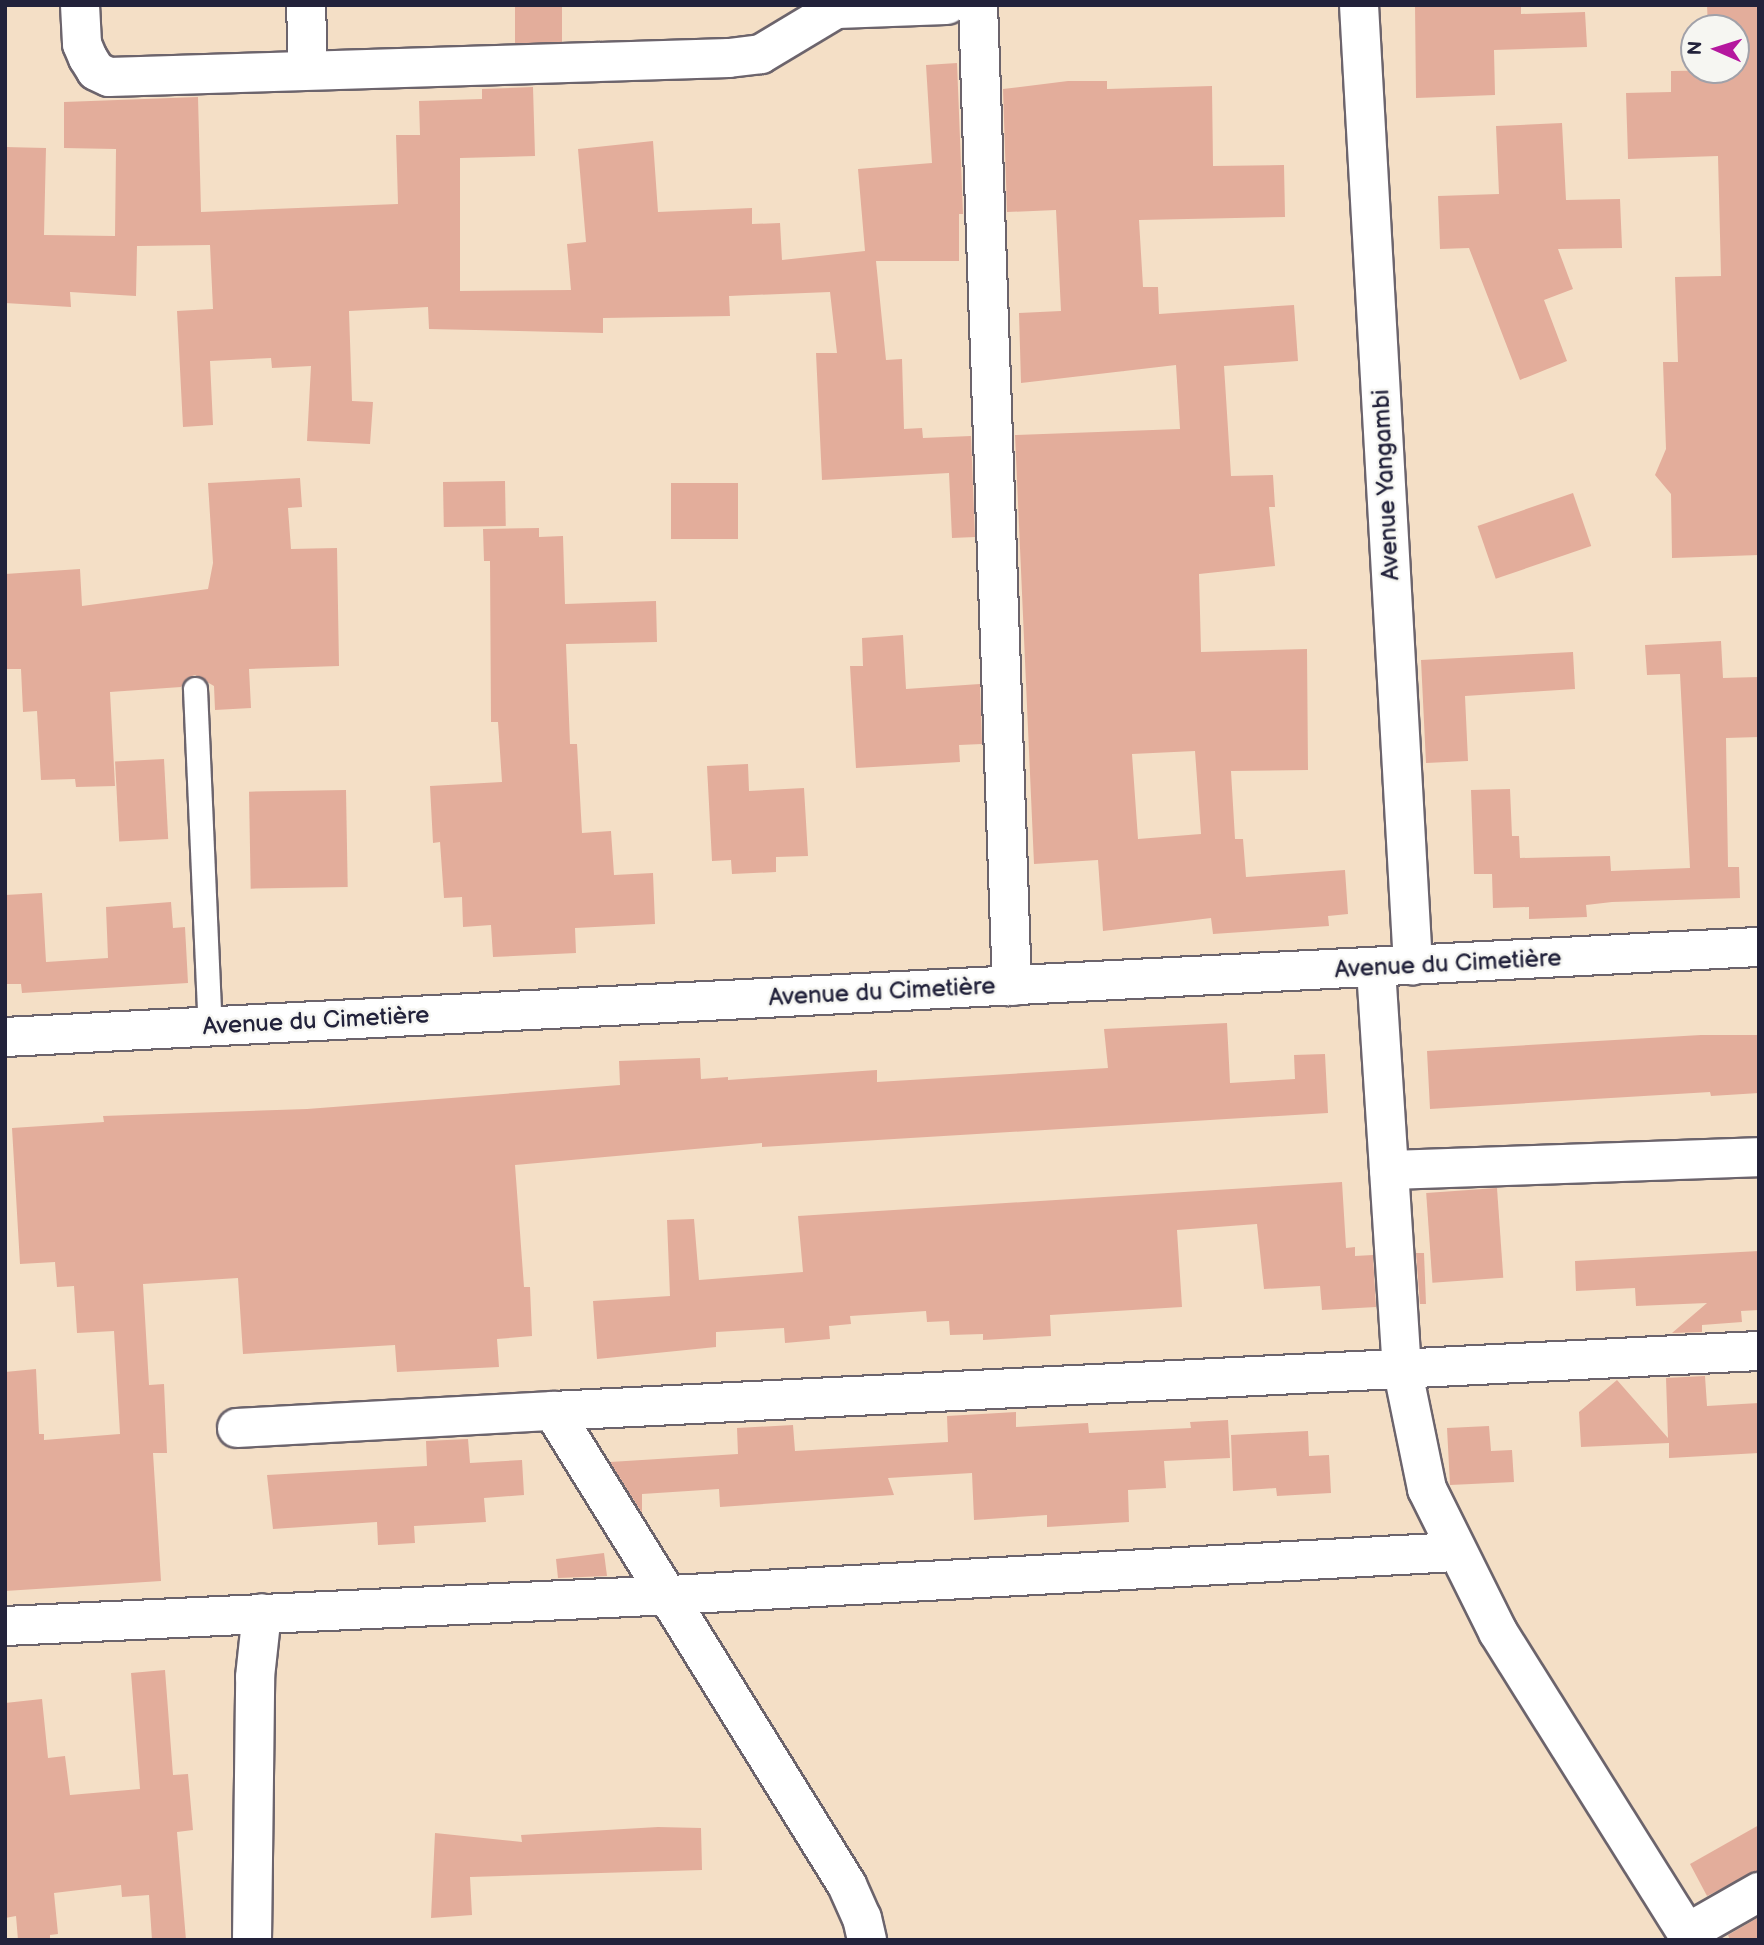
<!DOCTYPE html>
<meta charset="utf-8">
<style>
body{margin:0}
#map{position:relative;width:1764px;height:1945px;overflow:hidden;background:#f4dfc6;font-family:"Balsamiq Sans",sans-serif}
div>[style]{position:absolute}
.building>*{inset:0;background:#e3ad9b;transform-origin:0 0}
.roads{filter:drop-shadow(2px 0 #6c646c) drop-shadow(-2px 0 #6c646c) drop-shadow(0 2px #6c646c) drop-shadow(0 -2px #6c646c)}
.lane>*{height:23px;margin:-11.5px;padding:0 11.5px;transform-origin:11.5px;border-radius:11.5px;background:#fff}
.street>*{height:38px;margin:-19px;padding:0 19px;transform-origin:19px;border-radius:19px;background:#fff}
span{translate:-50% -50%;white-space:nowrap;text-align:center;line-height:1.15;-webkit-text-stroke:5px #f6f6f2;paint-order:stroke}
.street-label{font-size:24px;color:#22223b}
.frame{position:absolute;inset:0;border:7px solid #22223b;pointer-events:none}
.north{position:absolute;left:1680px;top:14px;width:70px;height:70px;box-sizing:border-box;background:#f6f6f2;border:2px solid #a1a1a9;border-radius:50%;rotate:273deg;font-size:19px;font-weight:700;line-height:28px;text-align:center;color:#22223b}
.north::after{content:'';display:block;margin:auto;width:24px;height:32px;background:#b5179e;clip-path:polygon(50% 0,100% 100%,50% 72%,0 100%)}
</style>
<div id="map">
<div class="building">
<div style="left:515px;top:5px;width:47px;height:38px"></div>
<div style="clip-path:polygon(1415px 5px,1521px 5px,1521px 14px,1585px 12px,1587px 47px,1494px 50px,1495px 95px,1416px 98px)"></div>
<div style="clip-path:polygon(1707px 5px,1759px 5px,1759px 555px,1672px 558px,1671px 494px,1655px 475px,1666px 449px,1663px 362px,1678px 362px,1675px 277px,1721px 276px,1718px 156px,1628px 159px,1626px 93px,1671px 92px,1671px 71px,1736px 70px,1736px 28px,1708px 28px)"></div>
<div style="clip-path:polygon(957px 63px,963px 214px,959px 214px,959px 261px,876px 261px,886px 360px,902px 359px,904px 429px,922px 428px,923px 438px,971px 436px,975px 537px,952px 538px,949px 473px,822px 480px,816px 353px,837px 353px,830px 292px,729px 296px,730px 316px,603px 318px,603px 333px,429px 329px,428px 307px,349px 311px,352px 401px,373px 402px,370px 444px,307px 441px,311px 366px,272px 368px,271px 358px,210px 361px,213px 425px,183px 427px,177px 311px,213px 309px,210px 245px,137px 246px,136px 296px,70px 292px,71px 307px,5px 303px,5px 147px,46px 148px,44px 235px,115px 236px,116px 149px,64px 148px,64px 102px,198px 97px,201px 212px,398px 204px,396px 135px,420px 135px,419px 101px,482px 99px,482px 89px,533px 87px,535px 156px,460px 158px,460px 291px,571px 290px,567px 244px,586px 242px,578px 149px,653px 141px,658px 212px,752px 208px,752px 224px,780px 223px,782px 260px,865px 251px,858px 169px,932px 163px,926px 65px)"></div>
<div style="clip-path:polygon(evenodd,1068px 81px,1107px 81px,1107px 89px,1212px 86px,1213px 166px,1284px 165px,1285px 217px,1139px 220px,1143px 287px,1158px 287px,1159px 314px,1294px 305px,1298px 361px,1224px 366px,1231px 476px,1273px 475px,1275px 507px,1269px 507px,1275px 566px,1199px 574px,1201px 652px,1307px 649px,1308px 770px,1231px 771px,1235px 839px,1243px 839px,1246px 877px,1345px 870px,1348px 914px,1328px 916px,1329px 926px,1213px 934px,1211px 918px,1103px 931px,1098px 860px,1034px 864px,1015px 435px,1180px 429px,1176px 365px,1021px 383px,1019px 313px,1061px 311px,1056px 210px,1007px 212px,1003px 89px,1068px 81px,1195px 751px,1201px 834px,1138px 839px,1132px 754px,1195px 751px)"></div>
<div style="clip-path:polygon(1562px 123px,1566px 200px,1620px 199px,1622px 248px,1558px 249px,1573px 289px,1544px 300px,1567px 361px,1520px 380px,1469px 248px,1440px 249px,1438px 196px,1499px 194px,1496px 126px)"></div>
<div style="clip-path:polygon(300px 478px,302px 507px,288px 508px,291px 549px,337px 548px,339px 666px,249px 669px,251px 708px,215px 710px,214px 686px,195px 675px,187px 678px,181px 687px,110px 692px,115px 786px,76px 787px,75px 779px,41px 780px,37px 711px,23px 712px,21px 669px,5px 669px,5px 574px,80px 569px,82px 606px,208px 589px,213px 563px,208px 483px)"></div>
<div style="left:505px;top:481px;width:45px;height:62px;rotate:89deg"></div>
<div style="left:738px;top:483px;width:56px;height:67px;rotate:90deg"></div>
<div style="left:1573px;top:493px;width:56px;height:101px;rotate:71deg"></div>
<div style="clip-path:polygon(539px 528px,539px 537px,563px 536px,565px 604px,656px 601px,657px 642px,566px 644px,570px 744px,577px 744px,582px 833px,611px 831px,614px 875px,653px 873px,655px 924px,575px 928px,576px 953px,493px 957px,491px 925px,463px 927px,462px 897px,444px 898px,440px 842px,433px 843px,430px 786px,502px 782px,498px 722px,491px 722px,490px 561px,484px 561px,483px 529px)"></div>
<div style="clip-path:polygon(903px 635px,906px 689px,980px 684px,982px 744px,959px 745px,960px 762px,856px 768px,850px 666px,863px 666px,862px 638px)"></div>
<div style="clip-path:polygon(1721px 641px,1723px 678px,1758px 677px,1759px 737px,1726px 738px,1728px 867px,1739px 867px,1740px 898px,1612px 902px,1586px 905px,1587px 917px,1529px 919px,1529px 907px,1493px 908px,1492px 874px,1474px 874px,1471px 790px,1510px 789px,1512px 836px,1519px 836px,1520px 858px,1610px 856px,1611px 871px,1690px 868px,1680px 674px,1647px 675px,1645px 645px)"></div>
<div style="clip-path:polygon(1573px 652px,1575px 689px,1465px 696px,1468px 761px,1426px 763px,1421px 660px)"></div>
<div style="left:164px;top:759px;width:80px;height:49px;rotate:87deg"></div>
<div style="clip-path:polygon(748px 764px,749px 791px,804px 788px,808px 856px,776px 857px,776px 872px,732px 874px,731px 860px,712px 861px,707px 766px)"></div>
<div style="left:346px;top:790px;width:97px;height:97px;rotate:89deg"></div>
<div style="clip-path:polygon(42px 893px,46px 962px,108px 958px,106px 907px,171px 902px,173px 928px,185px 927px,188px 983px,22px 993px,21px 984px,5px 984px,5px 895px)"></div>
<div style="clip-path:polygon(1227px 1023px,1230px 1083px,1295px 1079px,1294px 1055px,1325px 1054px,1328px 1113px,762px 1147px,762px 1143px,515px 1165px,524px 1287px,530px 1287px,532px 1336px,497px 1339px,499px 1367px,397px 1372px,395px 1345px,243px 1354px,238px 1278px,143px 1284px,149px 1385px,164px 1384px,167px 1453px,153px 1453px,161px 1581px,5px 1591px,5px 1372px,36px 1369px,39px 1434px,44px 1434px,44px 1440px,120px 1434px,114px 1331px,77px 1333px,74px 1286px,57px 1287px,55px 1262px,20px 1264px,12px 1128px,104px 1122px,103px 1116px,307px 1109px,620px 1085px,619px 1061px,700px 1058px,701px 1079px,728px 1077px,728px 1080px,877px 1070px,877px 1082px,1108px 1068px,1104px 1029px)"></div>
<div style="clip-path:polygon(1701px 1035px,1759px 1035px,1759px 1093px,1711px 1096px,1710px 1092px,1430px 1109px,1427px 1051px)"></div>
<div style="clip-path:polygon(1342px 1182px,1346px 1248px,1355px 1247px,1355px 1256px,1373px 1255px,1376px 1307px,1322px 1310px,1320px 1286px,1264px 1289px,1257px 1224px,1177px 1230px,1182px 1307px,1050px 1315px,1051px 1336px,983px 1340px,983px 1334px,950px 1335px,949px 1321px,927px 1322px,926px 1311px,850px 1316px,851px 1324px,829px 1326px,830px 1339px,785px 1343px,784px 1328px,716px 1332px,716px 1347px,597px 1359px,593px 1301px,670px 1296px,667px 1220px,694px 1219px,699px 1280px,803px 1272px,798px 1216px)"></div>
<div style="left:1497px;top:1188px;width:90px;height:71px;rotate:86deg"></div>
<div style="clip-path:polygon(1759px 1251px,1759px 1310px,1741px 1311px,1742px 1322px,1702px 1325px,1702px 1332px,1672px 1333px,1707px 1303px,1636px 1306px,1635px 1288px,1576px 1291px,1575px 1261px)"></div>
<div style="clip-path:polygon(1416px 1253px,1424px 1253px,1426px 1304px,1420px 1304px)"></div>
<div style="clip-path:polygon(1705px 1376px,1707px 1406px,1759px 1403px,1759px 1453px,1669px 1458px,1669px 1443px,1581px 1447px,1579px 1412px,1617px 1380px,1668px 1438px,1666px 1378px)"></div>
<div style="clip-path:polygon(1016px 1412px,1016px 1427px,1088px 1423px,1089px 1433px,1191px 1428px,1190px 1422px,1228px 1420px,1230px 1458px,1164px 1461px,1166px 1488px,1128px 1490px,1129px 1522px,1047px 1527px,1047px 1515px,974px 1520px,972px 1473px,888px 1478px,894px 1495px,720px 1507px,719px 1489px,642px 1494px,642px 1513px,610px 1462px,738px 1454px,737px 1428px,793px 1425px,795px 1451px,948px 1442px,947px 1416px)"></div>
<div style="clip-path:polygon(1489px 1426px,1491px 1451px,1512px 1450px,1514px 1482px,1450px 1485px,1447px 1428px)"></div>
<div style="clip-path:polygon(1308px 1431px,1309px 1456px,1329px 1455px,1331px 1493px,1277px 1496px,1276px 1488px,1233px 1491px,1231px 1435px)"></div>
<div style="clip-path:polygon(468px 1439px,470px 1463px,522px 1460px,524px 1495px,484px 1498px,486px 1522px,414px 1526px,415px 1543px,378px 1545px,377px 1522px,273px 1529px,267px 1475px,427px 1466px,426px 1441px)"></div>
<div style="clip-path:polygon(604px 1553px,607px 1576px,558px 1578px,556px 1559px)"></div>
<div style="clip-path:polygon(165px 1670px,173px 1775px,188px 1774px,193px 1830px,177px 1832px,186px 1940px,152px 1940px,149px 1895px,122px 1897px,121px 1885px,54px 1893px,58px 1934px,50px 1935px,50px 1940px,18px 1940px,16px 1916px,5px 1918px,5px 1703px,42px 1699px,48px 1758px,65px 1756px,70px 1795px,140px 1789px,131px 1673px)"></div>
<div style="clip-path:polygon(1759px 1825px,1759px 1870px,1707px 1896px,1690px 1864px)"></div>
<div style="clip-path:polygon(658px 1827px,701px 1828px,702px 1870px,470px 1877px,472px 1915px,431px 1918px,435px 1833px,522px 1842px,521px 1835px)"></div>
<div style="clip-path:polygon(1759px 1917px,1759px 1940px,1730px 1940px,1728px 1935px)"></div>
</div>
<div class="roads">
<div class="lane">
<div style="left:195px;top:689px;width:338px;rotate:87.5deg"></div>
</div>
<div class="street">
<div style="left:80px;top:5px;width:39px;rotate:87deg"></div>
<div style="left:82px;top:44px;width:15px;rotate:67deg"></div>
<div style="left:88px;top:58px;width:15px;rotate:58deg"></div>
<div style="left:96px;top:71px;width:14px;rotate:25deg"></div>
<div style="left:109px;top:77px;width:620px;rotate:-1.76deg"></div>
<div style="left:729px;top:58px;width:32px;rotate:-7deg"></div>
<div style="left:761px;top:54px;width:87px;rotate:-31deg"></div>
<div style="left:306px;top:5px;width:64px;rotate:88.2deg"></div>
<div style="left:978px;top:5px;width:982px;rotate:88.02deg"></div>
<div style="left:1359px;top:5px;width:962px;rotate:86.78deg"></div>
<div style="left:836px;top:9px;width:111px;rotate:-2.1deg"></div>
<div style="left:1376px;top:969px;width:399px;rotate:86.3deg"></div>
<div style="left:1402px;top:1367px;width:125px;rotate:78.4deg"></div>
<div style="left:1427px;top:1489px;width:160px;rotate:63.6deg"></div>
<div style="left:1498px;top:1632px;width:363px;rotate:57.9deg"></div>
<div style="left:5px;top:1037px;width:1756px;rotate:-2.94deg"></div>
<div style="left:1389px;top:1170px;width:370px;rotate:-2deg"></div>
<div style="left:553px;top:1411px;width:1207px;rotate:-2.85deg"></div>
<div style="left:237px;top:1428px;width:316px;rotate:-3.1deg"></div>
<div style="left:553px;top:1411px;width:558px;rotate:58.19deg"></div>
<div style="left:847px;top:1885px;width:36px;rotate:66deg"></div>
<div style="left:862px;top:1918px;width:23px;rotate:77deg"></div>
<div style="left:5px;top:1626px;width:667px;rotate:-2.66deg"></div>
<div style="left:671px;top:1595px;width:785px;rotate:-3.14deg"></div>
<div style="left:1687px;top:1933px;width:83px;rotate:-29.7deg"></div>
<div style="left:252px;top:1940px;width:263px;rotate:-89.3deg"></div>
<div style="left:255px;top:1677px;width:64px;rotate:-83.8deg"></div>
</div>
</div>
<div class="street-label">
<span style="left:1386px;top:485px;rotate:-93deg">Avenue Yangambi</span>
<span style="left:1448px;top:964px;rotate:-3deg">Avenue du Cimetière</span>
<span style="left:882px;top:992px;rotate:-3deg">Avenue du Cimetière</span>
<span style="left:316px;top:1021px;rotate:-3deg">Avenue du Cimetière</span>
</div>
<div class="frame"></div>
<div class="north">N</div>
</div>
